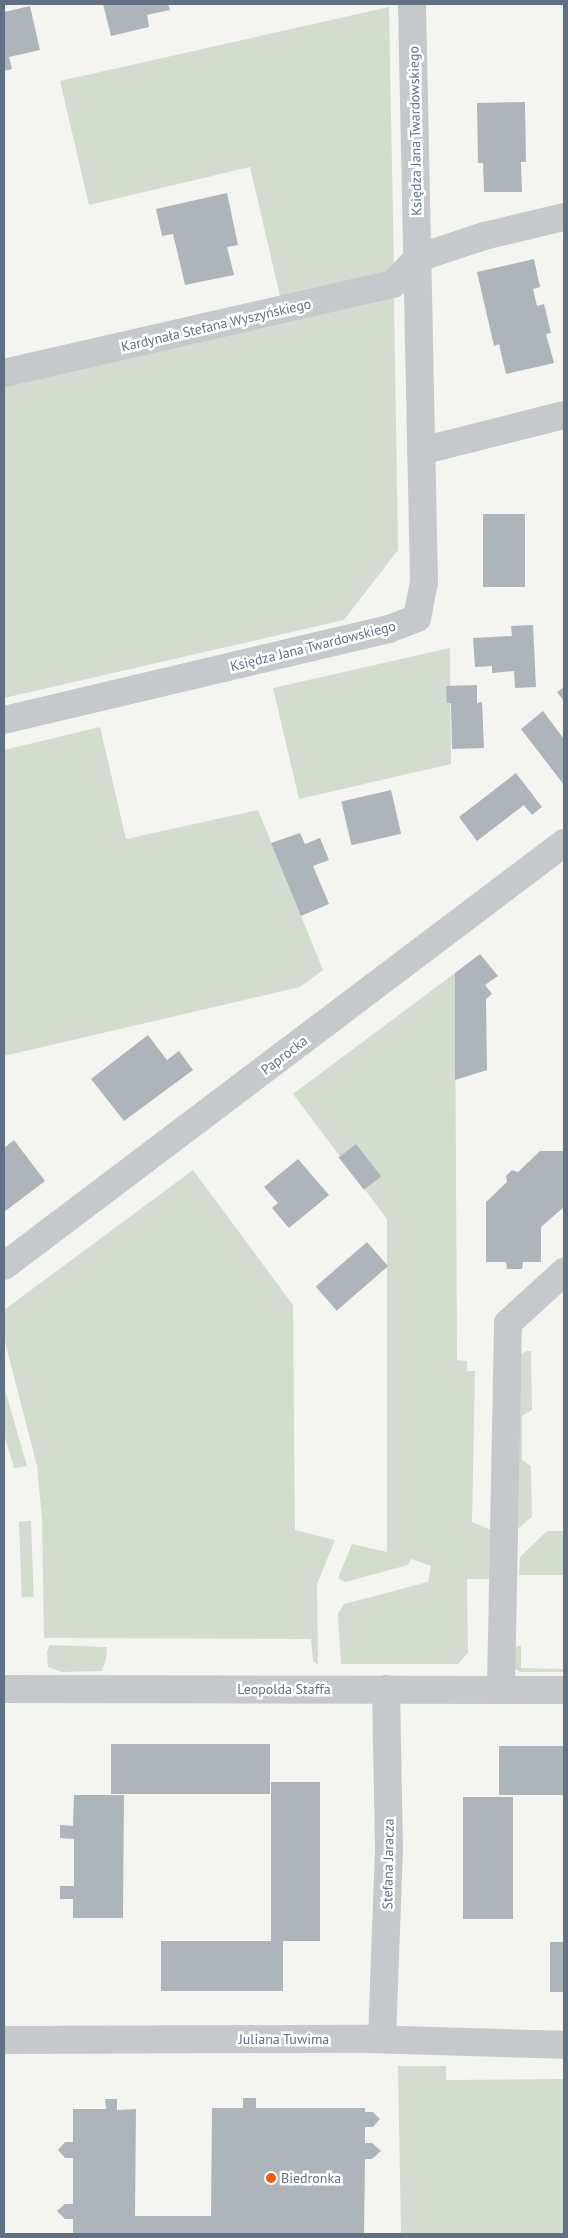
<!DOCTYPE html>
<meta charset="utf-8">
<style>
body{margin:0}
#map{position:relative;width:568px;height:2238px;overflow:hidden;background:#f4f5f0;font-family:"PT Sans",sans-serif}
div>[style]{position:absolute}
.green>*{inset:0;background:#d4dcd0;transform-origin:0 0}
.building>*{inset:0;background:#aeb5ba;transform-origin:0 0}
.minor>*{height:28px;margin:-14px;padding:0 14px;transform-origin:14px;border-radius:14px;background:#c6c9cc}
.dots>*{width:14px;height:14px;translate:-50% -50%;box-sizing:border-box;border:2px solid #fff;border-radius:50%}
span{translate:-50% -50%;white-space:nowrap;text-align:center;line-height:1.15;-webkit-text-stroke:5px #fff;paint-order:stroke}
.street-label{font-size:14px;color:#617183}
.poi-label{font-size:14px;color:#617183}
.left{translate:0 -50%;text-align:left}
.frame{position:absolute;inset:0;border:5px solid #617183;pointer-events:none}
</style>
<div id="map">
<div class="green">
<div style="clip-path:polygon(389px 7px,394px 271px,280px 296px,250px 167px,89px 205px,60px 81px)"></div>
<div style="clip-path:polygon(394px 296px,398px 550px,344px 620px,4px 698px,4px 385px)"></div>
<div style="clip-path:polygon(450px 648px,451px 764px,299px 799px,273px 688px)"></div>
<div style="clip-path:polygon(100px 727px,126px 839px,258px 810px,323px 970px,300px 987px,4px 1056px,4px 750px)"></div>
<div style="clip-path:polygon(455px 973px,457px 1360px,467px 1361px,467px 1371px,475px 1371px,472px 1522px,494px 1531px,498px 1579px,467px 1579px,468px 1653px,458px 1664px,341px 1664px,338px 1614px,344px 1604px,428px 1582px,431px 1566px,411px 1559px,408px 1565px,345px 1582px,338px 1578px,352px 1544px,387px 1552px,387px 1219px,293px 1094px)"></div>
<div style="clip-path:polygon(193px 1170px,293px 1305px,295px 1530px,335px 1540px,317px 1584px,318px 1665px,313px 1661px,311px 1639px,44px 1638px,42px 1519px,37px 1466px,4px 1338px,4px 1310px)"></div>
<div style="clip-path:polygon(527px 1351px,531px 1351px,532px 1410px,522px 1416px,522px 1460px,531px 1466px,532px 1517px,516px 1530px,517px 1356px)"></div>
<div style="clip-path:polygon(4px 1386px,27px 1466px,14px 1468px,4px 1434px)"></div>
<div style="left:31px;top:1521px;width:76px;height:12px;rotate:88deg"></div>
<div style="clip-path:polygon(547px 1531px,564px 1531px,564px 1575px,519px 1575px,520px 1557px)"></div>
<div style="clip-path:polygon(50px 1645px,107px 1647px,106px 1659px,102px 1671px,62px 1672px,48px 1667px,47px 1651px)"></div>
<div style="clip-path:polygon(521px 1645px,521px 1668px,564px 1669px,564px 1672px,520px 1672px,512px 1667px,511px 1649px)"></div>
<div style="clip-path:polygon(398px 2066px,446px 2066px,446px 2080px,564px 2079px,564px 2234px,401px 2234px)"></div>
</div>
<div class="building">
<div style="clip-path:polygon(103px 4px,168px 4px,170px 10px,147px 15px,149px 27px,111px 36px)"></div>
<div style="clip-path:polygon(30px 6px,40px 50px,9px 57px,12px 69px,4px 71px,4px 12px)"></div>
<div style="clip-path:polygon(525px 102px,526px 162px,521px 162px,522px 192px,484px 192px,483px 163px,478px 163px,477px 103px)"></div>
<div style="clip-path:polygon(227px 193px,238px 245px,227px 247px,234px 275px,185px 285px,173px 234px,162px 236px,156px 209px)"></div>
<div style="clip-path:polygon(534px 259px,540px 287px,533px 289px,537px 306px,544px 304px,551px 333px,546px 334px,554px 363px,506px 374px,499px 344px,494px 346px,477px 272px)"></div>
<div style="left:483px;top:514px;width:42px;height:73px"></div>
<div style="clip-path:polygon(533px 625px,536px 687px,515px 688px,514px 671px,492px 673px,492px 666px,475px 667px,473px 638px,512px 636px,511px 626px)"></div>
<div style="clip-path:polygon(477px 685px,477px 703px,482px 702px,484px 748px,452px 749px,451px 703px,447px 703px,446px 686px)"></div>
<div style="clip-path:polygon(564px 687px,564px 701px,557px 692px)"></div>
<div style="clip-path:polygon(543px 711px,564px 739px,564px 785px,521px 729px)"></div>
<div style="clip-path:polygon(516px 773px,542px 807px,532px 815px,524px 805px,477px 841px,459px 817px)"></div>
<div style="left:391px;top:790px;width:45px;height:51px;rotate:77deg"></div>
<div style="clip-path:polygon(300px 833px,305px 844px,320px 838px,329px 860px,313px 866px,329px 904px,301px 916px,271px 843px)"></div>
<div style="clip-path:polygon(480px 954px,498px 976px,485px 985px,492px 994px,486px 999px,487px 1070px,455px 1080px,455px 973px)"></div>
<div style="clip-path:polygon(148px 1035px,167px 1060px,179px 1051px,193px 1070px,124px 1121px,91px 1079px)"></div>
<div style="clip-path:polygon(14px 1140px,45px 1181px,4px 1212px,4px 1148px)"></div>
<div style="left:356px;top:1144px;width:41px;height:22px;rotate:52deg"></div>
<div style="clip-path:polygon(540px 1151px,564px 1151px,564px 1207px,541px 1227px,541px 1262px,523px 1262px,522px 1269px,507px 1269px,506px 1262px,486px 1262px,486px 1202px,507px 1182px,506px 1176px,512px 1170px,518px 1172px)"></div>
<div style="clip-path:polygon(298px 1159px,329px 1195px,289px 1228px,272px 1208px,278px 1203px,264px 1187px)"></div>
<div style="left:367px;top:1242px;width:32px;height:68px;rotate:49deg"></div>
<div style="left:111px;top:1744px;width:159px;height:50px"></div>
<div style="left:499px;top:1746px;width:65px;height:49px"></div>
<div style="left:271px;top:1782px;width:49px;height:159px"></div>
<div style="clip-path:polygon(74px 1795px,124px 1795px,123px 1918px,73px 1918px,73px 1899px,60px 1899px,60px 1886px,74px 1886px,74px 1839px,60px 1838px,60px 1825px,73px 1826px)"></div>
<div style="left:463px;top:1797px;width:50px;height:122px"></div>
<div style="left:161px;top:1941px;width:122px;height:50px"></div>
<div style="left:550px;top:1942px;width:14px;height:50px"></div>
<div style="clip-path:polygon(243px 2098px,256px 2098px,256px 2108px,365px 2108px,365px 2112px,373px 2112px,380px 2119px,373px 2127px,365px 2127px,365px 2143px,372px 2143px,381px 2151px,372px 2159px,365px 2159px,364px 2234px,73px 2234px,73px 2219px,65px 2219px,57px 2211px,65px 2204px,73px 2204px,73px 2158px,65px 2158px,58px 2150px,65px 2142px,73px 2142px,73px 2109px,106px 2109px,105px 2099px,117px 2099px,117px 2110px,136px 2109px,135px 2216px,211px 2216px,212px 2108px,243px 2108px)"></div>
</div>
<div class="minor">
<div style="left:4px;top:373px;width:399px;rotate:-12.9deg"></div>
<div style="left:393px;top:284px;width:36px;rotate:-46deg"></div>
<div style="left:418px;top:258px;width:70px;rotate:-18.4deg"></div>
<div style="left:484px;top:236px;width:82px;rotate:-13.4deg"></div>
<div style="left:421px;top:451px;width:147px;rotate:-14.1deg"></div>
<div style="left:4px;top:720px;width:396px;rotate:-13.3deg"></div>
<div style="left:389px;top:629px;width:30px;rotate:-21deg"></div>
<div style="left:417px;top:618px;width:36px;rotate:-79deg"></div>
<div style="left:424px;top:583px;width:579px;rotate:-91.19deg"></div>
<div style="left:4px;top:1266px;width:702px;rotate:-37.07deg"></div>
<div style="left:4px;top:1689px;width:560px;rotate:0.1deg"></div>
<div style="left:501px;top:1689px;width:366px;rotate:-88.9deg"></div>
<div style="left:508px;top:1323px;width:76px;rotate:-42.3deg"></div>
<div style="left:382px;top:2039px;width:191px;rotate:-87.9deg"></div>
<div style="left:389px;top:1848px;width:159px;rotate:-91.1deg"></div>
<div style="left:4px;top:2040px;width:363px;rotate:-0.2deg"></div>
<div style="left:367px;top:2039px;width:197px;rotate:1.7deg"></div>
</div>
<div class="dots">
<div style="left:271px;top:2178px;background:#f15c13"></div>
</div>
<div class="street-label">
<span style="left:415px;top:131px;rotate:-91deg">Księdza Jana Twardowskiego</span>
<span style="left:216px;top:325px;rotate:-13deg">Kardynała Stefana Wyszyńskiego</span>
<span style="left:313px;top:646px;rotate:-14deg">Księdza Jana Twardowskiego</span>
<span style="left:284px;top:1055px;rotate:-37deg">Paprocka</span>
<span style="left:284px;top:1689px">Leopolda Staffa</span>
<span style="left:388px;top:1864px;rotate:-89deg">Stefana Jaracza</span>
<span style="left:284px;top:2039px">Juliana Tuwima</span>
</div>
<div class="poi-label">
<span class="left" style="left:281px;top:2178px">Biedronka</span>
</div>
<div class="frame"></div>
</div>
